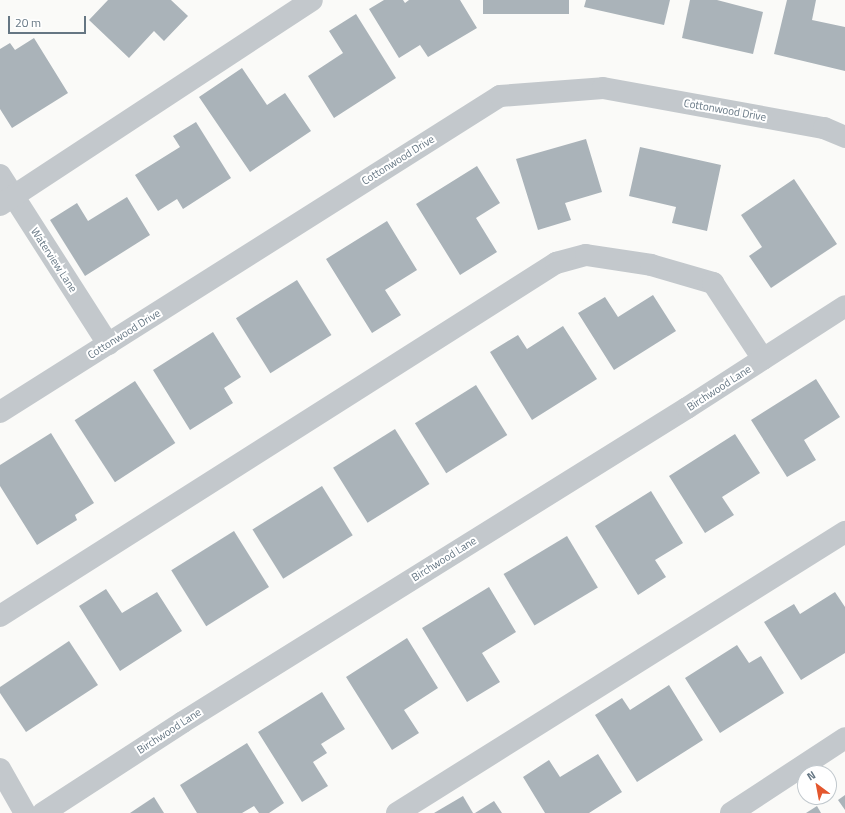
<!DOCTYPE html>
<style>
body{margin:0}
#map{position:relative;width:845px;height:813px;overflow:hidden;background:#fafaf8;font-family:"Titillium Web",sans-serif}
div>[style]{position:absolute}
.building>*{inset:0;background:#aab3b9;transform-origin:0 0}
.minor>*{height:22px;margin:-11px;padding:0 11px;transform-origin:11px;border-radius:11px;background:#c3c8cc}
span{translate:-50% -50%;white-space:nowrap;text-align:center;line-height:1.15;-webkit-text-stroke:4px #fff;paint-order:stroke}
.street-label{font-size:11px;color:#657683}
.north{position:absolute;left:797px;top:765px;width:40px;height:40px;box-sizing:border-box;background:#fff;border:1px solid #c1c8cd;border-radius:50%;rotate:328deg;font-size:11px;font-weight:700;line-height:16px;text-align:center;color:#657683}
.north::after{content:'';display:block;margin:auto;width:14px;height:18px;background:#e4572e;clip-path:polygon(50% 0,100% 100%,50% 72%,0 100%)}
.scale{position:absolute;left:8px;top:16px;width:78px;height:18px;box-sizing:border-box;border:2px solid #657683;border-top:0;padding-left:5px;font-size:12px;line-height:14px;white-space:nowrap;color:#657683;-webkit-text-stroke:3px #fff;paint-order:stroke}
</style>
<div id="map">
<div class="building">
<div style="clip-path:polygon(108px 0,171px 0,188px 16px,164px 41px,154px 31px,129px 58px,89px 20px)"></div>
<div style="clip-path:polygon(384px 0,403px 0,405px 3px,409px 0,460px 0,477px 28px,428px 57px,420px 45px,399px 58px,369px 9px)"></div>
<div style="left:483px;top:0;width:86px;height:14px"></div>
<div style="clip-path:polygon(586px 0,670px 0,664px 25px,584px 7px)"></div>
<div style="clip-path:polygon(690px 0,717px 0,763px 12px,753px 54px,682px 38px)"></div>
<div style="clip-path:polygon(787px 0,816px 0,812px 20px,845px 27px,845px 71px,774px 54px)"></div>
<div style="clip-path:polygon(356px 14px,396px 78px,334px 118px,308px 76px,343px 53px,329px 31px)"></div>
<div style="clip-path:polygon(34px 38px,68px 93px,12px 128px,0 109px,0 49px,10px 43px,15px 50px)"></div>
<div style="clip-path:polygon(242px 68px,267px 105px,285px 93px,311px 131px,250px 172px,199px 97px)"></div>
<div style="clip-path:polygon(196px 122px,231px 178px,183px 209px,177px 199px,158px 211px,135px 175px,180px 147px,173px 136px)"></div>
<div style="clip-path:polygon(586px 139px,602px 192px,565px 203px,571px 220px,538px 230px,516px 159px)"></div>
<div style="clip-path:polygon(640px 147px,721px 165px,707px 231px,672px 223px,676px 207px,629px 196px)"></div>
<div style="clip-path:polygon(477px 166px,500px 203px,476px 218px,497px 252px,460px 275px,416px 204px)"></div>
<div style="clip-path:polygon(794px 179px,837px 244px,771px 288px,749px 256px,762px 247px,741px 215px)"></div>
<div style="clip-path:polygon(127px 197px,150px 235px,85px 276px,50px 220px,77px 203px,88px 221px)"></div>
<div style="clip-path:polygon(387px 221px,417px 270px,385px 290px,401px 315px,372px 333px,326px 259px)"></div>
<div style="left:297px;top:280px;width:65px;height:72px;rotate:58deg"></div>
<div style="clip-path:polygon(653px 295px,676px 331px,614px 370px,578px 313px,605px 297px,618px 317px)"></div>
<div style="clip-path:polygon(563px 326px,597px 379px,532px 420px,490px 352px,518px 335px,527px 349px)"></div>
<div style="clip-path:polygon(213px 332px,241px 377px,224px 388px,233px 403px,190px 430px,153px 370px)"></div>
<div style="clip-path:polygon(816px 379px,840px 417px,804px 440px,816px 460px,787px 477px,751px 420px)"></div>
<div style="left:135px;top:381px;width:74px;height:72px;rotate:57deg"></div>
<div style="left:476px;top:385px;width:59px;height:72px;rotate:58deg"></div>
<div style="left:395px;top:429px;width:65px;height:73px;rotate:58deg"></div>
<div style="clip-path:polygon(51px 433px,94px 503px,75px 515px,77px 520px,37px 545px,0 486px,0 465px)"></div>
<div style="clip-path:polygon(735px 434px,760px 473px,722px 497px,734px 515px,705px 533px,669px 476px)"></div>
<div style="left:322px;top:486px;width:58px;height:82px;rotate:58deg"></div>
<div style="clip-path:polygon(651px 491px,683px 543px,655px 560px,666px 577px,638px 595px,595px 526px)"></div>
<div style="left:234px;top:531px;width:66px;height:74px;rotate:58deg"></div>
<div style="left:567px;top:536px;width:60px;height:74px;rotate:59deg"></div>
<div style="clip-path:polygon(489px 587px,516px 632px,482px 653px,500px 682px,467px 702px,422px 628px)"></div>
<div style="clip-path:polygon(106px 589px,122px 613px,157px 592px,182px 631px,120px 671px,79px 606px)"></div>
<div style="clip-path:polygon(835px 592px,845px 607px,845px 653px,801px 680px,764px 622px,794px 604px,800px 614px)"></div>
<div style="clip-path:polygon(407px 638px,438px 688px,404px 710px,419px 733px,392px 750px,346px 677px)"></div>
<div style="clip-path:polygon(69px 641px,98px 685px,26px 732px,0 693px,0 687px)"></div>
<div style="clip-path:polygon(737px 645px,749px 663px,761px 656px,784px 693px,720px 733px,685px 678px)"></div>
<div style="clip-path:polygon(669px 685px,703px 740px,637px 782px,595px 715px,622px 698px,630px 710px)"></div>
<div style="clip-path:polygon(322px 692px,345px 729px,321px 744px,327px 753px,313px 762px,328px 786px,302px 802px,258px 732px)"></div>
<div style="clip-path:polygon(247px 743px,284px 803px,269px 813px,259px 813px,254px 806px,242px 813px,197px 813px,180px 785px)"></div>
<div style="clip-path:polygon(598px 754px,622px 792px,589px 813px,545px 813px,523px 777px,549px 760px,560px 777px)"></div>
<div style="clip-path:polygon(845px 795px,845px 810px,838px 800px)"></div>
<div style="clip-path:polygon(463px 796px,473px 813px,434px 813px)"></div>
<div style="clip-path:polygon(154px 797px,164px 813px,130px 813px)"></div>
<div style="clip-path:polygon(494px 801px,502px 813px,475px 813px)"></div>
<div style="clip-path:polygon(817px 806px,821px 813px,806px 813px)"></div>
</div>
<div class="minor">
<div style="left:0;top:175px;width:201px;rotate:57.4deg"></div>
<div style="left:0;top:205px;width:373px;rotate:-33.3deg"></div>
<div style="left:0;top:412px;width:591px;rotate:-32.29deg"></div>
<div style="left:500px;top:96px;width:103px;rotate:-4.4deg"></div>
<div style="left:603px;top:88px;width:225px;rotate:10.3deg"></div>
<div style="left:824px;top:128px;width:23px;rotate:23deg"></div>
<div style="left:0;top:616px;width:659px;rotate:-32.41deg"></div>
<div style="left:556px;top:263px;width:31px;rotate:-15deg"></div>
<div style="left:586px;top:255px;width:66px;rotate:8.7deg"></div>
<div style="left:651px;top:265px;width:65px;rotate:16.2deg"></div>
<div style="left:713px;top:283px;width:91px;rotate:56.7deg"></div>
<div style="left:0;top:769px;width:51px;rotate:60.4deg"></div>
<div style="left:43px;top:813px;width:167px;rotate:-33deg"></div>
<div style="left:183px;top:722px;width:594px;rotate:-31.92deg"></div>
<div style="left:687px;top:408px;width:188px;rotate:-32.8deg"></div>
<div style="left:397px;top:813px;width:529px;rotate:-32.1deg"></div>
<div style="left:731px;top:813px;width:136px;rotate:-33.3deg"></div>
</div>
<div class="street-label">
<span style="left:725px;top:110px;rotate:10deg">Cottonwood Drive</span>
<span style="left:398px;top:160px;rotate:-32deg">Cottonwood Drive</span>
<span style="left:54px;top:260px;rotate:57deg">Waterview Lane</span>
<span style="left:124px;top:334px;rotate:-32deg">Cottonwood Drive</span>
<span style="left:719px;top:388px;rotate:-33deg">Birchwood Lane</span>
<span style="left:444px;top:559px;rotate:-32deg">Birchwood Lane</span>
<span style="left:169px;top:731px;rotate:-33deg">Birchwood Lane</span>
</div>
<div class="north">N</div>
<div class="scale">20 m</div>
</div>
